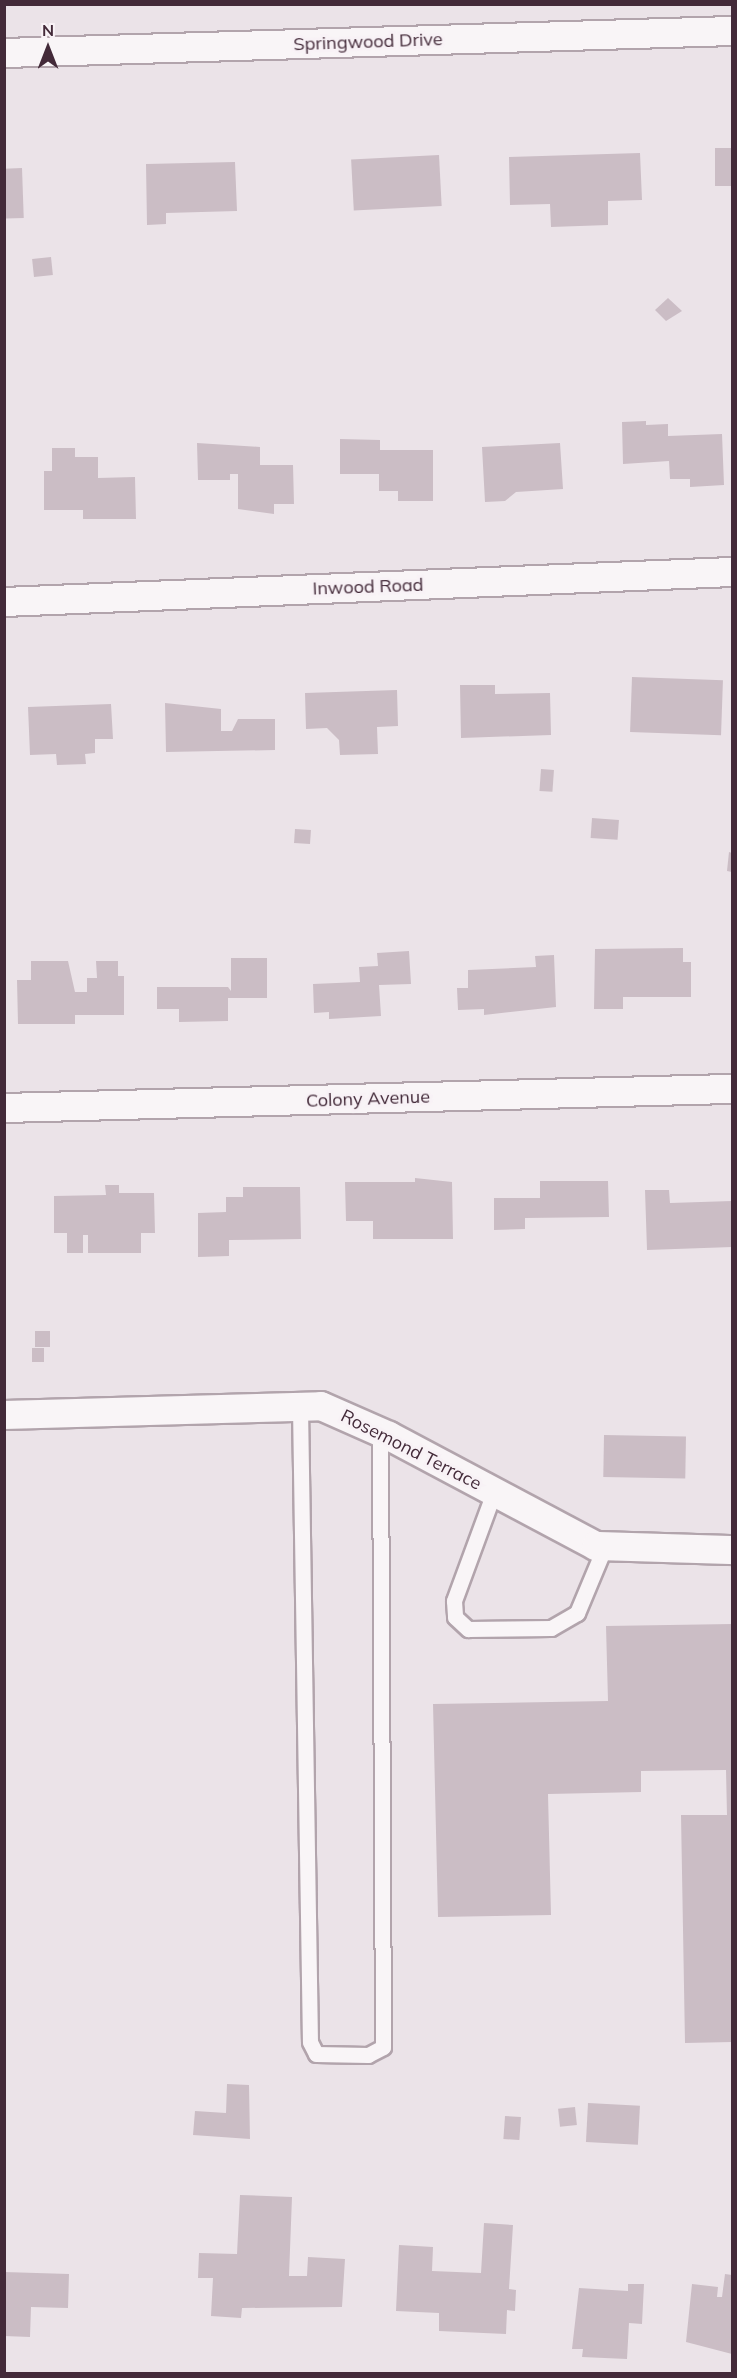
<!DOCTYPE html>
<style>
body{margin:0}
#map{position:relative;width:737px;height:2378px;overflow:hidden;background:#ebe3e8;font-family:Mulish,sans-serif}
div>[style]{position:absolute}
.building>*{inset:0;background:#cbbdc5;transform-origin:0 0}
.roads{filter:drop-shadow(2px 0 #b2a4ac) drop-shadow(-2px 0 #b2a4ac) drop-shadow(0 2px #b2a4ac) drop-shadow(0 -2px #b2a4ac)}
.lane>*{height:15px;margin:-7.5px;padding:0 7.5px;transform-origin:7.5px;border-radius:7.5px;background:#f9f5f7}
.street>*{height:28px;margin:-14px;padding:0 14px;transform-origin:14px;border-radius:14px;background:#f9f5f7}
span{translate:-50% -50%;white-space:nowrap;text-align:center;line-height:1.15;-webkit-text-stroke:6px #f8f2f6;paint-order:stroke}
.street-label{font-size:18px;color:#432a39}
.frame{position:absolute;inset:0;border:6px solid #432a39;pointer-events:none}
.north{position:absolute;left:18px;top:18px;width:60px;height:60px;-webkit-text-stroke:4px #f8f2f6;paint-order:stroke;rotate:0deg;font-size:16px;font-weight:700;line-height:24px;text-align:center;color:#432a39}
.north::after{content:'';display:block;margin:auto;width:21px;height:27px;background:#432a39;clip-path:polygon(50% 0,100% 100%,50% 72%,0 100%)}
</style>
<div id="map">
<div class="building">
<div style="left:732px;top:148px;width:38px;height:17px;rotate:90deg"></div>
<div style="clip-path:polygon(640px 153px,642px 200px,608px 201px,608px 225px,551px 227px,550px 204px,510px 205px,509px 157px)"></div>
<div style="left:439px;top:155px;width:51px;height:88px;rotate:87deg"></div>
<div style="clip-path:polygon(235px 162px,237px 211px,166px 213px,166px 224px,147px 225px,146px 164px)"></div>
<div style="left:22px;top:168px;width:50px;height:18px;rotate:88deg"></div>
<div style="left:51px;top:257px;width:18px;height:19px;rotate:84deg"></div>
<div style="clip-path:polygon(668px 298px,682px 311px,666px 321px,655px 310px)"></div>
<div style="clip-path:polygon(646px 421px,646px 425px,668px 424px,668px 436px,722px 434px,724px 485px,690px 487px,690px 479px,670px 479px,669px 461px,623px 464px,622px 422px)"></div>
<div style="clip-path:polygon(340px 439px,380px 440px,380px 450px,433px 450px,433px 501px,398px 501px,398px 491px,379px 491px,379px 474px,340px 474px)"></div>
<div style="clip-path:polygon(197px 443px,260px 447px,260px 465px,293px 465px,294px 504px,274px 504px,274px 514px,238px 509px,238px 474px,230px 474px,230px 480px,198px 480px)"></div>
<div style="clip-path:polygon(560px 443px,563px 489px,516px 492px,505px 501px,485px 502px,482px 447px)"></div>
<div style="clip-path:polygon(52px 448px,75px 448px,75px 457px,98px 457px,98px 478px,135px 477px,136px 519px,83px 519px,83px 510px,44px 510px,44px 471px,52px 471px)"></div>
<div style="left:632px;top:677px;width:91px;height:55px;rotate:2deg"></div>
<div style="clip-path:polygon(460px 685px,495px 685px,495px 694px,550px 693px,551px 735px,461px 738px)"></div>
<div style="clip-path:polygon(397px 690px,398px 726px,377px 727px,378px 754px,340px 755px,339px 740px,327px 728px,306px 729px,305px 693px)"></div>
<div style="clip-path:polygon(165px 703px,221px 709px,221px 731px,232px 731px,238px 719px,275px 719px,275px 750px,166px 752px)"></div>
<div style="clip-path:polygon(111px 704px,113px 739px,95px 739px,95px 753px,85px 754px,86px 764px,57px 765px,56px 754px,30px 755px,28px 707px)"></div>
<div style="left:541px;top:769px;width:13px;height:22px;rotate:4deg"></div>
<div style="left:592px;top:818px;width:27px;height:20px;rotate:4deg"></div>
<div style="left:295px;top:829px;width:16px;height:14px;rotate:4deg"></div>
<div style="clip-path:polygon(729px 852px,732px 853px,732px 872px,727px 871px)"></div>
<div style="clip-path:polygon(683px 948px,683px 962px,691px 962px,691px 997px,623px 997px,623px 1009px,594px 1009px,595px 949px)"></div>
<div style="clip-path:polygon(409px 951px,411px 984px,379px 985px,381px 1016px,329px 1019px,329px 1012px,314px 1013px,313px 984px,360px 982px,359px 967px,378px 966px,377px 953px)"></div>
<div style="clip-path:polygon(554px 955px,556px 1007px,484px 1015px,484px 1009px,458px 1010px,457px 988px,468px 988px,468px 970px,536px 967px,535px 956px)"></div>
<div style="clip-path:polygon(231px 958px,267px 958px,267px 998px,228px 998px,228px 1021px,179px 1022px,179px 1009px,157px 1009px,157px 987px,228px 987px,231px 991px)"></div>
<div style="clip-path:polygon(31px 961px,68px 961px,75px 992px,87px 992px,87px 978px,97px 978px,96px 961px,118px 961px,118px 976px,124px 976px,124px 1015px,75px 1015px,75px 1024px,18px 1024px,17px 980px,31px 980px)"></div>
<div style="clip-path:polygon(415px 1178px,452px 1182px,453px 1239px,373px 1239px,373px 1221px,346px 1221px,345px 1182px,415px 1182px)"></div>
<div style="clip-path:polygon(540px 1181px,608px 1181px,609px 1217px,525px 1218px,525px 1229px,494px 1230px,494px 1198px,540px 1198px)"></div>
<div style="clip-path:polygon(105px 1185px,119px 1185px,119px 1193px,154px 1193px,155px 1233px,141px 1233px,141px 1253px,88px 1253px,88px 1235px,83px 1235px,83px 1253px,67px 1253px,67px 1233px,54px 1233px,54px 1196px,106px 1195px)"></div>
<div style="clip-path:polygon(243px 1187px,300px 1187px,301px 1239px,229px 1240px,229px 1256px,198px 1257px,198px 1213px,226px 1212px,226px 1197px,243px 1197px)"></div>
<div style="clip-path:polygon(645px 1190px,669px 1190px,670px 1203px,732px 1201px,732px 1247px,647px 1250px)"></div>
<div style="left:35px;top:1331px;width:15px;height:16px"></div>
<div style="left:32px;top:1348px;width:12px;height:14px"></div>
<div style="left:604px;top:1435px;width:82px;height:42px;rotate:1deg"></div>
<div style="clip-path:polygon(732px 1624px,732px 2042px,685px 2043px,681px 1815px,727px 1815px,726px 1770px,641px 1771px,641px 1792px,548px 1794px,551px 1915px,438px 1917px,433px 1704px,608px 1701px,606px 1626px)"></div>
<div style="clip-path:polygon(227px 2084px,249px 2085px,250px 2139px,193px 2135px,195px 2111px,226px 2113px)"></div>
<div style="left:588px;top:2103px;width:52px;height:39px;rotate:3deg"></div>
<div style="left:575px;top:2107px;width:18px;height:17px;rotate:84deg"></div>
<div style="left:505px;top:2116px;width:16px;height:23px;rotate:4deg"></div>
<div style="clip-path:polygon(240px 2195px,292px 2197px,289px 2276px,307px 2276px,308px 2257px,345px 2259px,342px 2307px,242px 2308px,241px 2318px,211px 2316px,213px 2278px,198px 2278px,199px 2253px,237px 2254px)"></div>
<div style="clip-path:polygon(484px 2223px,513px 2225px,509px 2289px,516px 2290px,515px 2311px,507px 2310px,506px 2334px,439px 2331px,439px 2313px,396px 2311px,399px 2245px,433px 2247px,432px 2271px,481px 2273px)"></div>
<div style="clip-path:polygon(4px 2272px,69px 2274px,68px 2308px,31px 2307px,30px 2337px,4px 2336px)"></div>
<div style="clip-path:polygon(725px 2274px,732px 2275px,732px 2354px,686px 2342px,692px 2284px,718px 2287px,717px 2297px,722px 2297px)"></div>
<div style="clip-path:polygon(628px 2284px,644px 2284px,642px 2324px,629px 2323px,627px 2359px,582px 2357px,583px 2349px,572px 2349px,579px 2288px,628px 2291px)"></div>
</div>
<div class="roads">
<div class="lane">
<div style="left:300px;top:1407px;width:635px;rotate:89.1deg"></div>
<div style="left:310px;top:2042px;width:13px;rotate:63deg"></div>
<div style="left:316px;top:2054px;width:52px;rotate:1.1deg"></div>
<div style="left:368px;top:2055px;width:17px;rotate:-28deg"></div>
<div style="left:383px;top:2047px;width:615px;rotate:-90.28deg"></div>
<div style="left:494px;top:1492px;width:116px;rotate:110.2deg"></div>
<div style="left:454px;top:1601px;width:16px;rotate:86deg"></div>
<div style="left:455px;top:1617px;width:18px;rotate:43deg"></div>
<div style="left:468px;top:1629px;width:83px;rotate:-0.7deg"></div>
<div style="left:551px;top:1628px;width:30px;rotate:-30deg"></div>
<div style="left:577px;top:1613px;width:73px;rotate:-67.3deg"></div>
</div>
<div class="street">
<div style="left:4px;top:53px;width:728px;rotate:-1.73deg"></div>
<div style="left:4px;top:602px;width:729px;rotate:-2.36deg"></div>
<div style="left:4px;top:1108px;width:728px;rotate:-1.5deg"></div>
<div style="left:4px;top:1415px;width:317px;rotate:-1.6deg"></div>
<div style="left:321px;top:1406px;width:74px;rotate:23.8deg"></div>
<div style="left:389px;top:1436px;width:234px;rotate:28deg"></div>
<div style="left:596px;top:1546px;width:136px;rotate:1.7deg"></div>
</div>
</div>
<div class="street-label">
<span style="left:368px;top:42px;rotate:-2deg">Springwood Drive</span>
<span style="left:368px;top:587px;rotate:-2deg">Inwood Road</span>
<span style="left:368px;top:1099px;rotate:-2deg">Colony Avenue</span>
<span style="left:411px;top:1450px;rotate:27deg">Rosemond Terrace</span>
</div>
<div class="frame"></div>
<div class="north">N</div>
</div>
